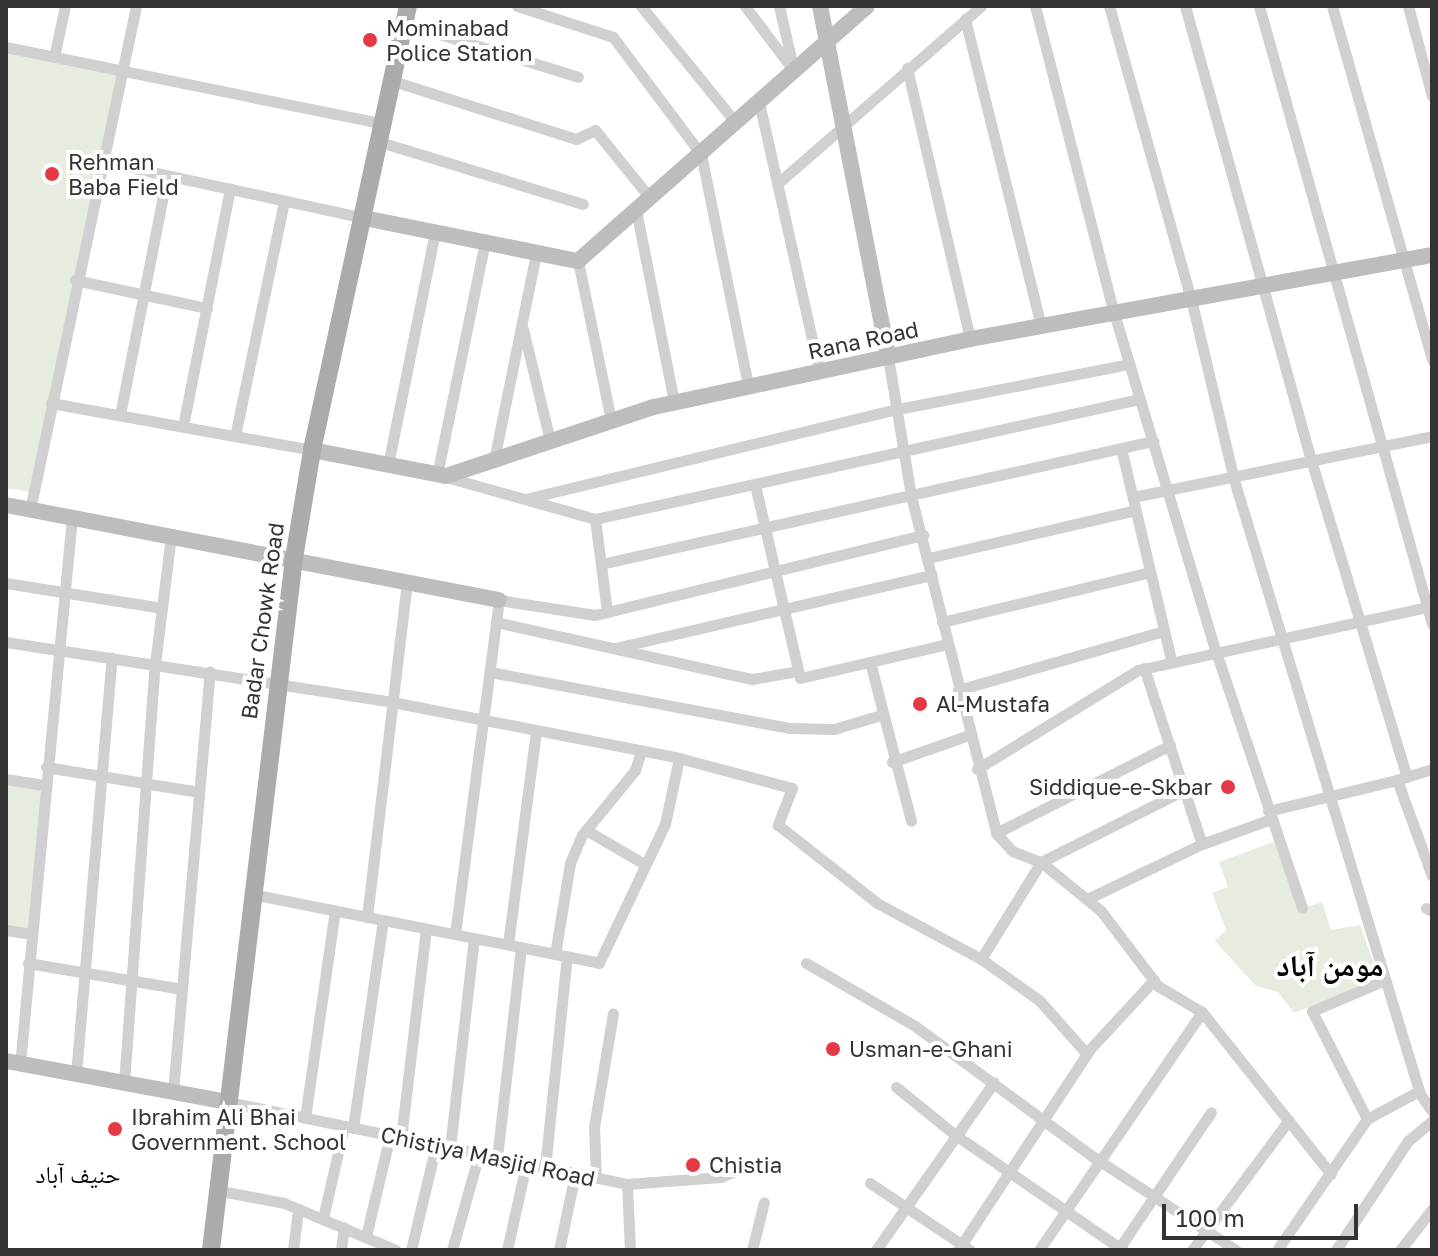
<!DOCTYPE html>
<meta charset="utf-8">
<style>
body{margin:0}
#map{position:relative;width:1438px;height:1256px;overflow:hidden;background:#fff;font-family:"Golos Text","Noto Naskh Arabic",sans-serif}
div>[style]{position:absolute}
.green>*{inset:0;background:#e6ecdf}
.street>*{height:11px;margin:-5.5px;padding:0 5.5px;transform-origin:5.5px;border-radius:5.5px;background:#d0d0d0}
.secondary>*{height:16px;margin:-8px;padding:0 8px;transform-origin:8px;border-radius:8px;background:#bdbdbd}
.primary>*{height:18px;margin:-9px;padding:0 9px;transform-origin:9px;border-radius:9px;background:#ababab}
.dots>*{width:22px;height:22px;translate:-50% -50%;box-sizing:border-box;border:4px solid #fff;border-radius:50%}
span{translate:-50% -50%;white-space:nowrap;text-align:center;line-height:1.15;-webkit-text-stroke:8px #fff;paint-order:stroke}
.poi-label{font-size:22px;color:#333}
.left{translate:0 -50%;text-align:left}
.right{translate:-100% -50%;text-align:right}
.street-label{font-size:22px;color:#333}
.neighbourhood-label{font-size:24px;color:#000}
.district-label{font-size:30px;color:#000;font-weight:700}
.frame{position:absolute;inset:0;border:8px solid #333;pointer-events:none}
.scale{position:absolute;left:1162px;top:1204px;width:196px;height:36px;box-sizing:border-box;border:4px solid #333;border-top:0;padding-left:10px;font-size:24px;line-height:28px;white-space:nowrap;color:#333;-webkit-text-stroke:6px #fff;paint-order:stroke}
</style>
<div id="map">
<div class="green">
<div style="clip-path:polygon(6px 47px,120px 71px,31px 492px,6px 488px)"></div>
<div style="clip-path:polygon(6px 779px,44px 785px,31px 934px,6px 930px)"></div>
<div style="clip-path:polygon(1279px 840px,1302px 909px,1322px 902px,1331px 930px,1360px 925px,1377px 972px,1366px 983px,1294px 1013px,1278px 992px,1256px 986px,1215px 941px,1226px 930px,1212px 893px,1228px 887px,1219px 862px)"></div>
</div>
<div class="street">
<div style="left:517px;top:6px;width:101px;rotate:17.9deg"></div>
<div style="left:613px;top:37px;width:146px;rotate:53.1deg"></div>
<div style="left:701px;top:154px;width:237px;rotate:78.5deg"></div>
<div style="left:641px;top:6px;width:151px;rotate:50.9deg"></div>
<div style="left:745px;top:6px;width:81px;rotate:53deg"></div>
<div style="left:779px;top:6px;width:63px;rotate:77.1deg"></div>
<div style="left:1035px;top:6px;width:317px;rotate:75.6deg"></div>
<div style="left:1114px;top:313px;width:351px;rotate:73.3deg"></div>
<div style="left:1215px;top:649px;width:273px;rotate:71.4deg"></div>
<div style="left:1109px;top:6px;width:304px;rotate:74.4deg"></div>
<div style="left:1191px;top:299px;width:186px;rotate:76.6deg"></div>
<div style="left:1234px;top:480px;width:642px;rotate:73.15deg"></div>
<div style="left:1420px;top:1094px;width:21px;rotate:55deg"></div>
<div style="left:1185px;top:6px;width:474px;rotate:74.5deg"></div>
<div style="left:1312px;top:463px;width:328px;rotate:73.2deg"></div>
<div style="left:1259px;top:6px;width:642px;rotate:74.36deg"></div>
<div style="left:1332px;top:6px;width:368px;rotate:74.2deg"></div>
<div style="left:1408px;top:6px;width:93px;rotate:75.1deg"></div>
<div style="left:965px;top:19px;width:316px;rotate:76.1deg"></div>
<div style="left:404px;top:23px;width:182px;rotate:17.2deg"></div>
<div style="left:6px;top:47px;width:386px;rotate:11.5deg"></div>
<div style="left:54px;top:57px;width:52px;rotate:-77.8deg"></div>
<div style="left:907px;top:68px;width:278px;rotate:76.9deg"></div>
<div style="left:393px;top:81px;width:192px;rotate:17.6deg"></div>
<div style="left:576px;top:139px;width:21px;rotate:-25deg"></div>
<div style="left:595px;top:130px;width:87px;rotate:51deg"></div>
<div style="left:759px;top:102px;width:276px;rotate:77.4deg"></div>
<div style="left:380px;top:142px;width:212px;rotate:17deg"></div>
<div style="left:101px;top:161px;width:269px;rotate:12.2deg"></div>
<div style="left:777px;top:184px;width:271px;rotate:-41.1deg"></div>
<div style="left:636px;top:210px;width:196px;rotate:78.8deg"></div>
<div style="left:578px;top:261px;width:163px;rotate:78.3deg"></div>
<div style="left:75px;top:280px;width:135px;rotate:12deg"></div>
<div style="left:523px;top:329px;width:115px;rotate:76.4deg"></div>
<div style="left:888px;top:357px;width:141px;rotate:80.6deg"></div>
<div style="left:911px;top:496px;width:348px;rotate:75.8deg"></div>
<div style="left:996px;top:833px;width:24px;rotate:48deg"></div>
<div style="left:1012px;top:851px;width:31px;rotate:21deg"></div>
<div style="left:1041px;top:862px;width:77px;rotate:39.2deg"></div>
<div style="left:1101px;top:911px;width:94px;rotate:52.8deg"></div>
<div style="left:1158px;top:986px;width:51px;rotate:30.6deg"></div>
<div style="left:1202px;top:1012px;width:207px;rotate:51.5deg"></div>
<div style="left:51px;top:403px;width:265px;rotate:10.2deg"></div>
<div style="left:120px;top:415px;width:244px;rotate:-78.9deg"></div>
<div style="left:183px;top:426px;width:242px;rotate:-78.8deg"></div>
<div style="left:235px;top:436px;width:240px;rotate:-78.2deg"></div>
<div style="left:1121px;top:448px;width:218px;rotate:76.7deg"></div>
<div style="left:494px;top:460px;width:211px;rotate:-78.5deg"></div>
<div style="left:388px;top:465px;width:238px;rotate:-78.6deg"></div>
<div style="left:437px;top:475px;width:238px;rotate:-78.4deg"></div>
<div style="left:446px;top:477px;width:155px;rotate:15.7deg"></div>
<div style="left:595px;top:519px;width:558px;rotate:-12.42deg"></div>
<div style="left:755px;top:485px;width:198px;rotate:76.9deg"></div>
<div style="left:800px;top:678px;width:151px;rotate:-13deg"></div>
<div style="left:1133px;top:497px;width:305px;rotate:-11.5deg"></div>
<div style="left:525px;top:499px;width:384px;rotate:-13.6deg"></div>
<div style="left:898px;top:409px;width:236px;rotate:-11deg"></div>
<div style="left:30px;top:510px;width:515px;rotate:-78.12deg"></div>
<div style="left:595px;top:519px;width:94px;rotate:82.6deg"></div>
<div style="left:928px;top:558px;width:213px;rotate:-13deg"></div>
<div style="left:601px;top:564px;width:566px;rotate:-12.56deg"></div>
<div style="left:6px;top:583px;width:158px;rotate:9.1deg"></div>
<div style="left:496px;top:622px;width:262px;rotate:12.6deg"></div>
<div style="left:752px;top:679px;width:47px;rotate:-9.9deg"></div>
<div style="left:942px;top:622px;width:214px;rotate:-13.5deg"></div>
<div style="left:6px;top:642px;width:391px;rotate:8.8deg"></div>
<div style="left:392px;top:702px;width:292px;rotate:11deg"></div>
<div style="left:679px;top:758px;width:117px;rotate:14.9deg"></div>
<div style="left:792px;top:788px;width:40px;rotate:111deg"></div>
<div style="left:778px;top:825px;width:126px;rotate:38.2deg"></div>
<div style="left:877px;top:903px;width:118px;rotate:28.3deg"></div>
<div style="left:981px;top:959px;width:71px;rotate:35.3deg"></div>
<div style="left:1039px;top:1000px;width:72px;rotate:48.4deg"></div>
<div style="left:615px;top:648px;width:325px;rotate:-13deg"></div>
<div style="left:870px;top:662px;width:164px;rotate:75.5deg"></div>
<div style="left:1144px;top:668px;width:185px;rotate:71.8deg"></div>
<div style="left:490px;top:672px;width:304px;rotate:10.6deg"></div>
<div style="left:789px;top:728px;width:45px;rotate:1.3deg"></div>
<div style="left:834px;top:729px;width:49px;rotate:-16.6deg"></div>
<div style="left:958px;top:690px;width:214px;rotate:-16deg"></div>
<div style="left:892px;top:762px;width:82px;rotate:-19.3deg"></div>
<div style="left:46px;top:767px;width:155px;rotate:9.3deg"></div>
<div style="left:977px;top:769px;width:189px;rotate:-31.6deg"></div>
<div style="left:1138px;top:670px;width:301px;rotate:-12.3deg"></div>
<div style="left:1432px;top:769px;width:37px;rotate:163deg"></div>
<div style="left:1397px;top:780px;width:102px;rotate:70deg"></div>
<div style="left:6px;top:779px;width:38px;rotate:9deg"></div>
<div style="left:1268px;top:811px;width:133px;rotate:-13.5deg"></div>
<div style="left:586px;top:830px;width:69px;rotate:30.3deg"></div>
<div style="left:996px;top:833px;width:195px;rotate:-26.8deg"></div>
<div style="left:252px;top:894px;width:354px;rotate:11.2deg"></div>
<div style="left:599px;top:963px;width:154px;rotate:-64.6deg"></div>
<div style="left:665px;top:824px;width:67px;rotate:-78deg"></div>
<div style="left:1087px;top:899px;width:127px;rotate:-25.6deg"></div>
<div style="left:1202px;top:844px;width:73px;rotate:-19.9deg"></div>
<div style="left:1426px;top:908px;width:7px;rotate:27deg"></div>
<div style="left:367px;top:917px;width:338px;rotate:-83.2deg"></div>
<div style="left:6px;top:930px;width:25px;rotate:9deg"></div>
<div style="left:455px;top:934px;width:337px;rotate:-82.5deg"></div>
<div style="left:499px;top:600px;width:97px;rotate:8.9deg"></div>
<div style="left:595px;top:615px;width:338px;rotate:-13.7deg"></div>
<div style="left:508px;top:944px;width:215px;rotate:-82.5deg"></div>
<div style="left:555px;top:954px;width:92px;rotate:-80.6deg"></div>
<div style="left:570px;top:863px;width:30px;rotate:-67deg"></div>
<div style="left:582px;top:835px;width:84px;rotate:-50.8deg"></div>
<div style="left:635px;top:770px;width:20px;rotate:-72deg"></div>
<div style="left:981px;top:959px;width:114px;rotate:-58.3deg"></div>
<div style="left:1041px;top:862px;width:160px;rotate:-26.7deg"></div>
<div style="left:28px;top:963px;width:156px;rotate:9.6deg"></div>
<div style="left:806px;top:963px;width:126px;rotate:30deg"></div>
<div style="left:915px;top:1026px;width:223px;rotate:36.3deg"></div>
<div style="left:1095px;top:1158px;width:168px;rotate:33.1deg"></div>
<div style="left:1385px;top:980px;width:79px;rotate:157deg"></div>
<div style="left:1312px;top:1011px;width:121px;rotate:63deg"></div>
<div style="left:1367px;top:1119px;width:59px;rotate:-28.3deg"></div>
<div style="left:20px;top:1064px;width:549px;rotate:-84.57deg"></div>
<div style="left:76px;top:1074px;width:418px;rotate:-85.1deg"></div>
<div style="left:124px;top:1083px;width:420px;rotate:-85.8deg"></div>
<div style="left:155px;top:664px;width:130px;rotate:-82.9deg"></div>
<div style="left:896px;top:1087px;width:75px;rotate:39deg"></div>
<div style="left:954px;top:1134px;width:205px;rotate:34.5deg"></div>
<div style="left:173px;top:1092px;width:422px;rotate:-85deg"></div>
<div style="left:228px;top:1102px;width:407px;rotate:11.6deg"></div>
<div style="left:627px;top:1184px;width:94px;rotate:-4.3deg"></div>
<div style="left:721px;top:1177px;width:28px;rotate:-23deg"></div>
<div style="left:305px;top:1118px;width:210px;rotate:-81.8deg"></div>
<div style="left:353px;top:1128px;width:210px;rotate:-81.8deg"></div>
<div style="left:401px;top:1138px;width:211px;rotate:-83.2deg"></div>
<div style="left:450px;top:1148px;width:211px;rotate:-83.5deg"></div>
<div style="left:497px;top:1158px;width:212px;rotate:-83.5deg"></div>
<div style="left:545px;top:1168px;width:213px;rotate:-84.1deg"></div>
<div style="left:596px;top:1178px;width:51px;rotate:-92.2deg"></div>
<div style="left:594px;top:1127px;width:115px;rotate:-80.5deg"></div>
<div style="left:870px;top:1183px;width:120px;rotate:33.8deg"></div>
<div style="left:627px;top:1184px;width:66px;rotate:87.4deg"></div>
<div style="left:216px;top:1190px;width:69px;rotate:10.8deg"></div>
<div style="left:284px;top:1203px;width:121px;rotate:22.8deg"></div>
<div style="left:323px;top:1218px;width:94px;rotate:-77.1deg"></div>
<div style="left:366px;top:1236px;width:104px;rotate:-76.6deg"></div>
<div style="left:293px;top:1250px;width:41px;rotate:-83deg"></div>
<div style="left:341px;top:1250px;width:23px;rotate:-83deg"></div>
<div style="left:411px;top:1250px;width:108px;rotate:-76.6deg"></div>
<div style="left:452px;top:1250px;width:100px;rotate:-74.3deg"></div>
<div style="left:507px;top:1250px;width:88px;rotate:-77.5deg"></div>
<div style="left:559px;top:1250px;width:78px;rotate:-78.1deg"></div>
<div style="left:752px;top:1250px;width:49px;rotate:-76deg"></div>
<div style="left:876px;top:1250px;width:205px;rotate:-54.9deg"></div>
<div style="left:958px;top:1250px;width:240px;rotate:-56.7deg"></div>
<div style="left:1090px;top:1049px;width:94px;rotate:-47.2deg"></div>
<div style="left:1039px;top:1250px;width:288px;rotate:-55.6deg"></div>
<div style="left:1118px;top:1250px;width:166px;rotate:-56deg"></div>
<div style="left:1192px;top:1250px;width:162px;rotate:-53.3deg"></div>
<div style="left:1277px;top:1250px;width:159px;rotate:-55.5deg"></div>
<div style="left:1336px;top:1250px;width:131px;rotate:-56.6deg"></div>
<div style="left:1408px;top:1141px;width:31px;rotate:-40deg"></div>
<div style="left:1400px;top:1250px;width:52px;rotate:-52deg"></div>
</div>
<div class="secondary">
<div style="left:820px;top:6px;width:358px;rotate:79deg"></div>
<div style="left:364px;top:218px;width:218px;rotate:11.4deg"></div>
<div style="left:578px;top:261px;width:385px;rotate:-41.4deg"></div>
<div style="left:312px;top:450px;width:136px;rotate:11deg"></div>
<div style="left:446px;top:476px;width:219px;rotate:-18.4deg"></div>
<div style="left:654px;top:407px;width:323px;rotate:-12.1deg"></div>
<div style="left:970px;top:339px;width:470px;rotate:-10.3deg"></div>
<div style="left:6px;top:505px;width:502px;rotate:10.91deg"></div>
<div style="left:6px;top:1061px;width:226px;rotate:10.5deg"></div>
</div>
<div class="primary">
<div style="left:211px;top:1250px;width:697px;rotate:-83.16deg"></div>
<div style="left:294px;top:558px;width:109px;rotate:-80.5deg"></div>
<div style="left:312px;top:450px;width:454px;rotate:-77.8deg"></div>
</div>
<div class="dots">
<div style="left:370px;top:40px;background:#e63946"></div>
<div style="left:52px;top:174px;background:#e63946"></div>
<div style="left:920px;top:704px;background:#e63946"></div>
<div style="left:1228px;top:787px;background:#e63946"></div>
<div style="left:833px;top:1049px;background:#e63946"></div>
<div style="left:115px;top:1129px;background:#e63946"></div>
<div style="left:693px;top:1165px;background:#e63946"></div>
</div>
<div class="poi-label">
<span class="left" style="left:386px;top:40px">Mominabad<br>Police Station</span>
<span class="left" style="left:68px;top:174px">Rehman<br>Baba Field</span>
<span class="left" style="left:936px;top:704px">Al-Mustafa</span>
<span class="right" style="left:1212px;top:787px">Siddique-e-Skbar</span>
<span class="left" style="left:849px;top:1049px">Usman-e-Ghani</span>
<span class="left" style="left:131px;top:1129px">Ibrahim Ali Bhai<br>Government. School</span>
<span class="left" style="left:709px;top:1165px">Chistia</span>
</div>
<div class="street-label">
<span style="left:863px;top:340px;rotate:-12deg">Rana Road</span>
<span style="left:262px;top:621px;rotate:-82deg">Badar Chowk Road</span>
<span style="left:488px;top:1156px;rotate:12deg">Chistiya Masjid Road</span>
</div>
<div class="neighbourhood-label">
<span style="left:78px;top:1174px">حنیف آباد</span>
</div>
<div class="district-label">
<span style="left:1330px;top:965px">مومن آباد</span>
</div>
<div class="frame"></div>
<div class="scale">100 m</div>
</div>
